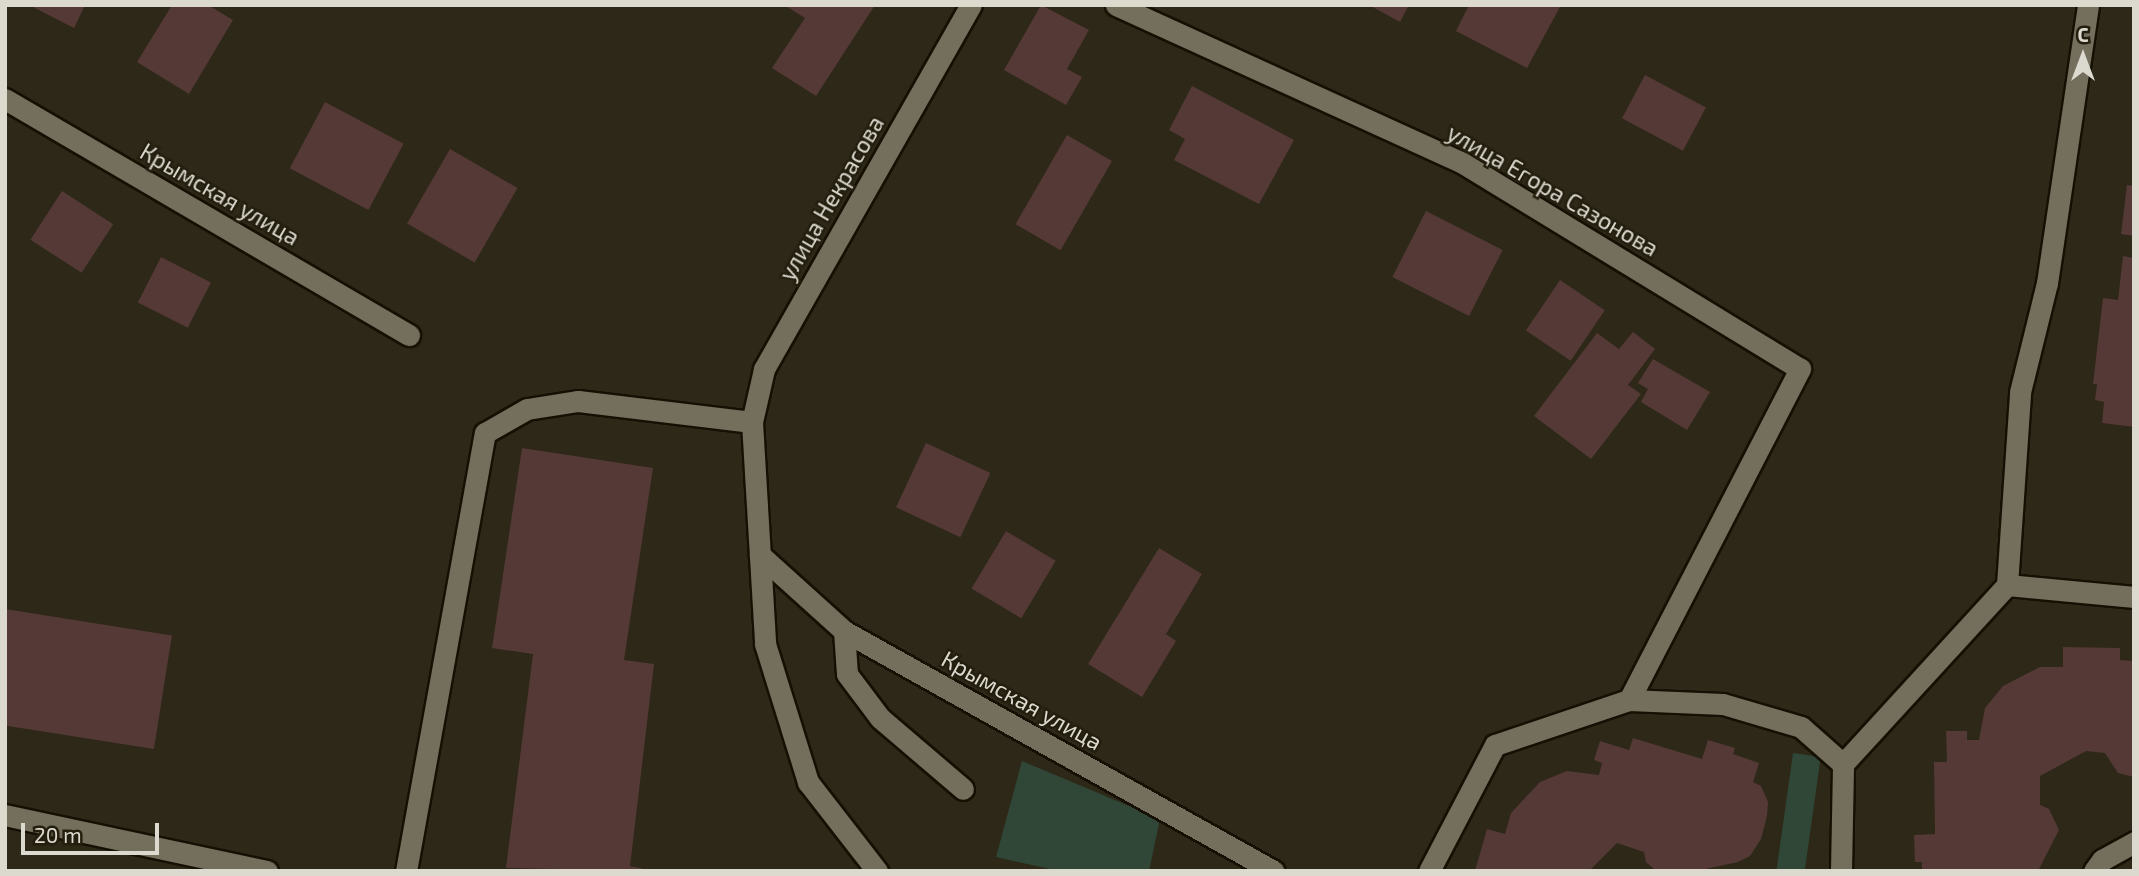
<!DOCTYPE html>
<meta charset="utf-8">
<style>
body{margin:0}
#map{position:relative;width:2139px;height:876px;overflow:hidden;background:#2d2817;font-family:"Exo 2",sans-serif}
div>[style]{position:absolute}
.green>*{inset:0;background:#304738;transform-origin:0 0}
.building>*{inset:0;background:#553936;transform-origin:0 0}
.roads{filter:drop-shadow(2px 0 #151003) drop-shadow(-2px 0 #151003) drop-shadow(0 2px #151003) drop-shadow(0 -2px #151003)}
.lane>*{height:21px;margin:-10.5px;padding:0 10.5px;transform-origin:10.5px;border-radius:10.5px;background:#746e5c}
.street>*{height:21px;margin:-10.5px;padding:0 10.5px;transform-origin:10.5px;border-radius:10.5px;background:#746e5c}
span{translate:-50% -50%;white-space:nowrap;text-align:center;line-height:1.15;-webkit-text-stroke:5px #231e0e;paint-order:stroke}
.street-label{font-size:23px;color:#dcd9cf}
.frame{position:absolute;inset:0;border:7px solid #dcd9cf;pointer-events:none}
.north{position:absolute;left:2048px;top:21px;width:70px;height:70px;-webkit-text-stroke:5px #231e0e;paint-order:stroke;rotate:0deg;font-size:19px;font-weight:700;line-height:28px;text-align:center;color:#dcd9cf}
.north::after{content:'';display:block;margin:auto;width:24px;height:32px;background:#dcd9cf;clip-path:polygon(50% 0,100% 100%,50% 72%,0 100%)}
.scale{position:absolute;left:21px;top:823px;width:138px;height:32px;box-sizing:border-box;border:4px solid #dcd9cf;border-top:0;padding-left:9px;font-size:21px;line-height:24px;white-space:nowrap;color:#dcd9cf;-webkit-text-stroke:5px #231e0e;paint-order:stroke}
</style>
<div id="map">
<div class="green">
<div style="left:1793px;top:753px;width:28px;height:120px;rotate:8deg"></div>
<div style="clip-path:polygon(1022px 761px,1160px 819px,1149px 871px,1059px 871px,996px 857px)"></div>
</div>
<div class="building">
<div style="clip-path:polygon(29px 5px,85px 5px,74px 28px)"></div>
<div style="clip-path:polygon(172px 5px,208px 5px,233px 20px,189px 94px,137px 62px)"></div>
<div style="clip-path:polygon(784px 5px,875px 5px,816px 96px,772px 68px,805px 18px)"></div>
<div style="clip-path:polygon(1041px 5px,1089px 30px,1067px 69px,1082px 77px,1066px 105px,1004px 70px)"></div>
<div style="clip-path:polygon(1369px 5px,1409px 5px,1400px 22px)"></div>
<div style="clip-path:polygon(1469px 5px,1561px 5px,1527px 68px,1456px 31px)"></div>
<div style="left:1645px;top:75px;width:69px;height:49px;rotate:28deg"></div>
<div style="clip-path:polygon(1192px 86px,1294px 140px,1259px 204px,1174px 160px,1185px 139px,1169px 130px)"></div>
<div style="left:325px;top:102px;width:89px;height:75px;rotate:28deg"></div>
<div style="left:1067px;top:135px;width:52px;height:103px;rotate:30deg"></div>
<div style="left:450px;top:149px;width:78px;height:86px;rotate:30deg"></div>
<div style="clip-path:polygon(2127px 185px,2134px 186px,2134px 236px,2121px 234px)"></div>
<div style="left:62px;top:191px;width:61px;height:58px;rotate:33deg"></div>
<div style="left:1426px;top:211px;width:86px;height:74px;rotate:27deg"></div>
<div style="clip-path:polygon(2123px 256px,2134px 258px,2134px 427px,2102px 423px,2104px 402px,2095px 400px,2097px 384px,2093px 384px,2103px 298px,2118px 300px)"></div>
<div style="left:161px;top:257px;width:56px;height:51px;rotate:27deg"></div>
<div style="left:1560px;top:280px;width:54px;height:61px;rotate:34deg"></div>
<div style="clip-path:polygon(1633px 332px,1655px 349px,1628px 385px,1641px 394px,1591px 459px,1534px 416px,1597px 333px,1619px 349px)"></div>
<div style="clip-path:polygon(1653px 359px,1710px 392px,1687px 430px,1641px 402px,1648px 389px,1638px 383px)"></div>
<div style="left:926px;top:443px;width:71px;height:71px;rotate:25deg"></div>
<div style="clip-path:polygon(522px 448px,653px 468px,624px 660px,654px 664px,630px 866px,653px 871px,506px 868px,533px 654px,492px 648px)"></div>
<div style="left:1006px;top:531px;width:58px;height:67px;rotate:31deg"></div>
<div style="clip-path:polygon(1159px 548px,1202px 574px,1166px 634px,1176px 641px,1142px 697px,1088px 664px)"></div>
<div style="left:5px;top:609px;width:169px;height:115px;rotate:9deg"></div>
<div style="clip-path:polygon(2063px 647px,2120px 648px,2120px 660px,2134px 661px,2134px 777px,2118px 773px,2105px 753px,2086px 751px,2040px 776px,2040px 805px,2049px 809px,2059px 830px,2038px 871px,1922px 871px,1922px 862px,1915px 862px,1914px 835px,1935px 834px,1934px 762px,1947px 762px,1946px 731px,1967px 731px,1967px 740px,1979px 740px,1985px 708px,2003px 686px,2040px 667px,2063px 667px)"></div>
<div style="clip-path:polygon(1633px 738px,1702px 759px,1708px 740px,1735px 748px,1733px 754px,1759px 763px,1753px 782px,1761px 786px,1768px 802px,1767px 816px,1761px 839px,1750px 856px,1738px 862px,1696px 871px,1656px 871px,1646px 862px,1644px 852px,1617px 843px,1589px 871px,1475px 871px,1487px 829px,1505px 834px,1511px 813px,1540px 782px,1567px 771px,1599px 775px,1602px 763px,1594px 760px,1600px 741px,1629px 750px)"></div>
</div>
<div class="roads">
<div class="lane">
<div style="left:2007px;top:585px;width:128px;rotate:5.4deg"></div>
<div style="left:844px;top:631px;width:43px;rotate:86deg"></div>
<div style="left:847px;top:674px;width:55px;rotate:53.1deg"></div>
<div style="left:880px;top:718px;width:109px;rotate:40.5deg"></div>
<div style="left:1629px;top:700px;width:373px;rotate:-62.7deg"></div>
<div style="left:1429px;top:871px;width:142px;rotate:-62.4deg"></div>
<div style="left:1495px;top:745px;width:141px;rotate:-18.6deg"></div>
<div style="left:1629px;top:700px;width:94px;rotate:2.4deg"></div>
<div style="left:1723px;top:704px;width:81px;rotate:16.4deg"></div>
<div style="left:1801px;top:727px;width:56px;rotate:41.4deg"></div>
<div style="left:1841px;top:871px;width:107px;rotate:-88.9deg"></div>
<div style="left:1843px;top:764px;width:243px;rotate:-47.5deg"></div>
<div style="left:2007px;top:585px;width:193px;rotate:-86.1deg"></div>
<div style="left:2020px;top:392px;width:112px;rotate:-76.1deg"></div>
<div style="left:2047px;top:283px;width:281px;rotate:-81.6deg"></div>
<div style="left:2094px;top:871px;width:14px;rotate:-54deg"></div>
<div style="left:2102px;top:860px;width:37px;rotate:-29deg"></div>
</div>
<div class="street">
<div style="left:1116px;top:5px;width:379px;rotate:24.5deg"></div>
<div style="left:1461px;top:162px;width:397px;rotate:31.4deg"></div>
<div style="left:5px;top:99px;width:468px;rotate:30.3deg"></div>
<div style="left:752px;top:422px;width:54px;rotate:-77.2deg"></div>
<div style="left:764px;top:369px;width:419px;rotate:-60.4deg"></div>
<div style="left:760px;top:555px;width:113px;rotate:42.1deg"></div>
<div style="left:844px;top:631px;width:492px;rotate:29.2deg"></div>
<div style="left:5px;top:815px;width:268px;rotate:12.1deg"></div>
<div style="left:406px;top:871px;width:445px;rotate:-79.8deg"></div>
<div style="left:485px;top:433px;width:48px;rotate:-29.7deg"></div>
<div style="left:527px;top:409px;width:52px;rotate:-8.9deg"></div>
<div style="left:578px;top:401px;width:175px;rotate:6.9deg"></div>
<div style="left:752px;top:422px;width:222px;rotate:86.6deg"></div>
<div style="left:765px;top:644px;width:145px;rotate:72.7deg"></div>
<div style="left:808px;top:782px;width:113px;rotate:52.2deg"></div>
</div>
</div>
<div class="street-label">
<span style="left:1553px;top:190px;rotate:30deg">улица Егора Сазонова</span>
<span style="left:220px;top:194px;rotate:30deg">Крымская улица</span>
<span style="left:831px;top:198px;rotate:-60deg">улица Некрасова</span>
<span style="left:1022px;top:700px;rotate:29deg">Крымская улица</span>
</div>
<div class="frame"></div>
<div class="north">С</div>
<div class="scale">20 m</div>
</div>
